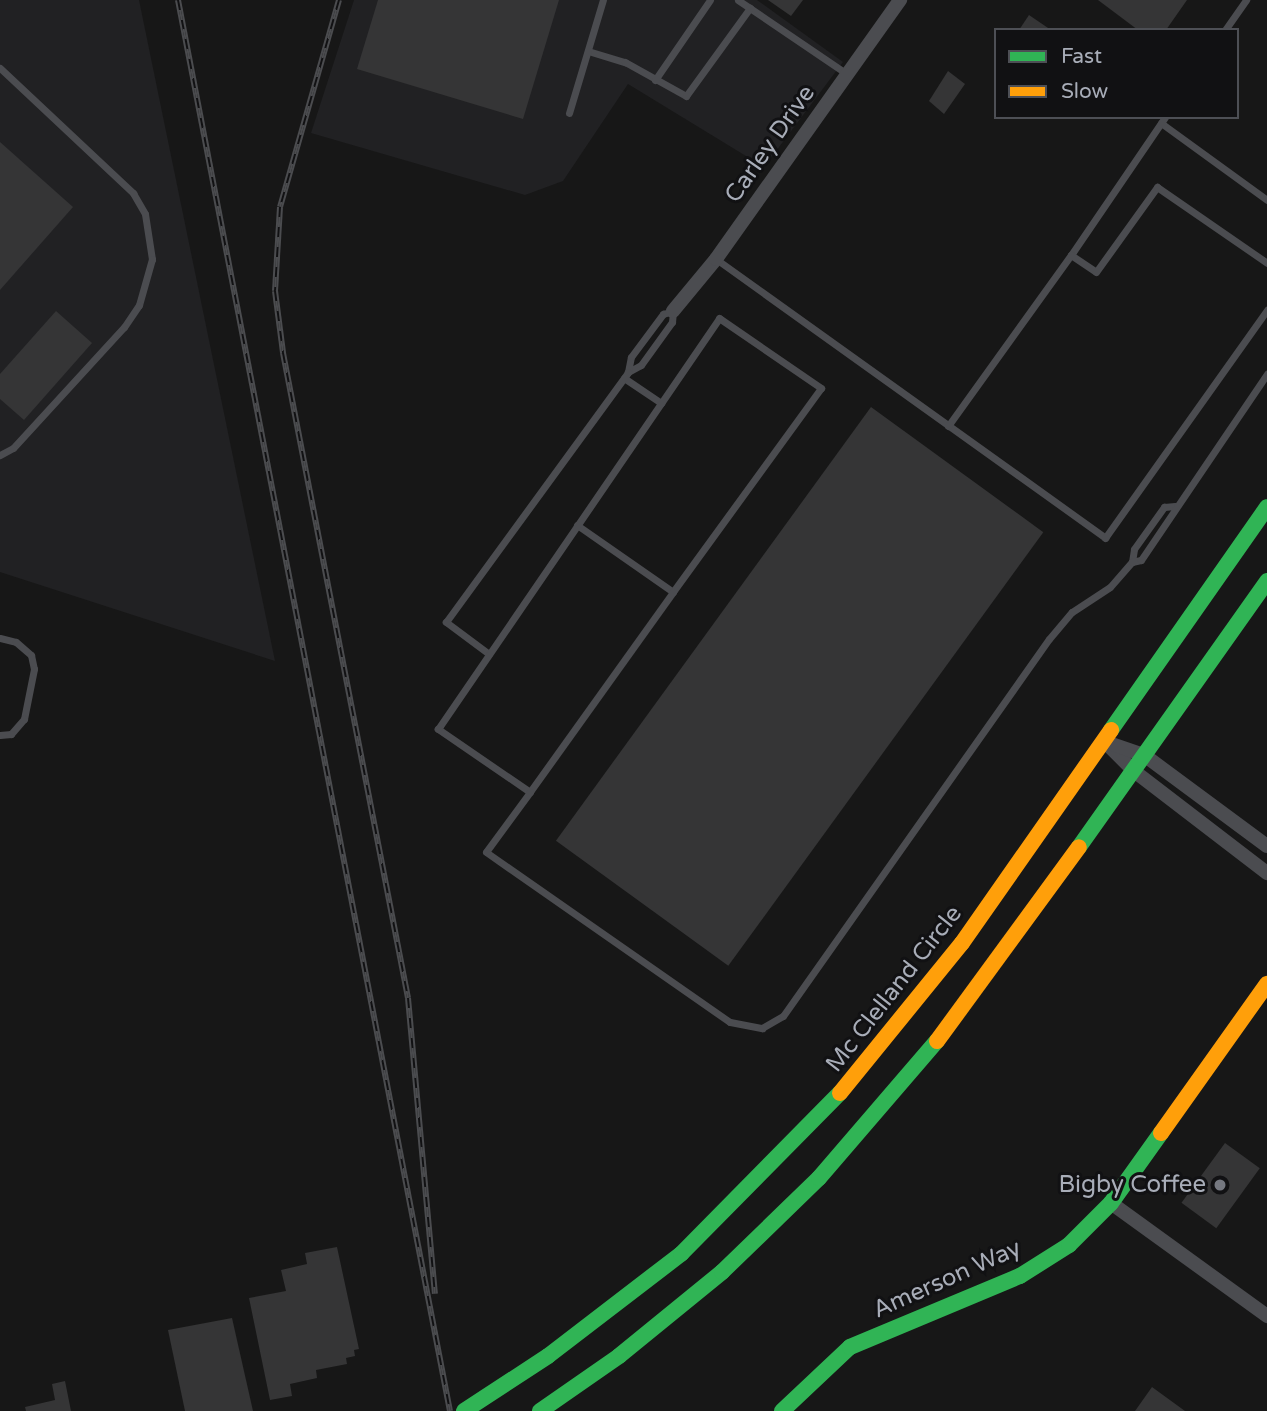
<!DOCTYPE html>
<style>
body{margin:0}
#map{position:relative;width:1267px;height:1411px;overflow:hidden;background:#171717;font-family:"Varela Round",sans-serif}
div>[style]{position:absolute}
.built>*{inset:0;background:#212123}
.building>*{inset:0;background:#353536;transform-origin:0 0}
.lane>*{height:7px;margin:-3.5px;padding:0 3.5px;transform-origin:3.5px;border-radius:3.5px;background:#4b4c50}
.street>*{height:14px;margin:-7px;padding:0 7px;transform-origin:7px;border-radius:7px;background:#4b4c50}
.fast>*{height:16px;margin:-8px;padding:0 8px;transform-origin:8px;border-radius:8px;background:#30b455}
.slow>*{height:16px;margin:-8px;padding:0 8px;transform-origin:8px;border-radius:8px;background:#ff9f0a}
.rail>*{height:6px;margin-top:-3px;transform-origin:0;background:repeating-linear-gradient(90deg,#111113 0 10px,#4b4c4f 0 20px);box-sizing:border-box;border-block:2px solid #4b4c4f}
.dots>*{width:19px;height:19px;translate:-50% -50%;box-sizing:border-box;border:4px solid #111113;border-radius:50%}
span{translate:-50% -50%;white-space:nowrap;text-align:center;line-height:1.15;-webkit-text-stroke:6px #111113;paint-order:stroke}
.street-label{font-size:24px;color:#a8adb8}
.poi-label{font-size:24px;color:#a8adb8}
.right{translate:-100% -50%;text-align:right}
.legend{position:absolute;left:994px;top:28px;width:245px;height:91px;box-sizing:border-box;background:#111113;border:2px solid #4d4f55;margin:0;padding:9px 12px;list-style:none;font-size:21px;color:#a8adb8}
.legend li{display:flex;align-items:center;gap:14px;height:35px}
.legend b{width:35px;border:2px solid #4d4f55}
</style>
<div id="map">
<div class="built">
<div style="clip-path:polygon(0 0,139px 0,275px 661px,0 572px)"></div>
<div style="clip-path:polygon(354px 0,757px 0,843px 62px,764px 167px,628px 84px,563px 181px,525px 195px,311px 133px)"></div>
</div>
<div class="building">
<div style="clip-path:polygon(378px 0,559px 0,523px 119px,357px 69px)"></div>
<div style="clip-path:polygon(768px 0,803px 0,791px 16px)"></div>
<div style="clip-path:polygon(1098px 0,1187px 0,1166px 30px,1138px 30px)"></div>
<div style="clip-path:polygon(1029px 15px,1051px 30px,1019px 30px)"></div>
<div style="clip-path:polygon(948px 71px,965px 84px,944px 114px,929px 101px)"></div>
<div style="clip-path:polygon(0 142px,73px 207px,0 290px)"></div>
<div style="clip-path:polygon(56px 311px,92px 343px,24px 420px,0 399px,0 374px)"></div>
<div style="left:871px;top:407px;width:213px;height:536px;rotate:36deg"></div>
<div style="left:1225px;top:1143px;width:43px;height:74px;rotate:36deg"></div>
<div style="clip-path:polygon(337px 1247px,359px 1349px,354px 1350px,355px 1356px,346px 1358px,347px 1364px,316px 1370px,317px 1378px,290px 1384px,292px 1396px,270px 1400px,249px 1298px,286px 1291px,281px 1270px,307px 1264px,305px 1253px)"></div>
<div style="clip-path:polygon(232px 1318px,253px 1411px,185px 1411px,168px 1330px)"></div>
<div style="clip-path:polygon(65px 1381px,71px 1411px,26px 1411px,25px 1407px,55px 1400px,52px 1384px)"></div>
<div style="clip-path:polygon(1152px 1387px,1185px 1411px,1135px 1411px)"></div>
</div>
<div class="lane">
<div style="left:738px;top:0;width:132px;rotate:34.2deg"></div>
<div style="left:1225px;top:30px;width:37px;rotate:-55deg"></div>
<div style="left:588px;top:51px;width:39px;rotate:17deg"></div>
<div style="left:625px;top:62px;width:70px;rotate:29.1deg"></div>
<div style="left:686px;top:96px;width:109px;rotate:-54deg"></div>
<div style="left:0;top:68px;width:183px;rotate:43.2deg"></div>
<div style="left:133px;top:193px;width:24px;rotate:60deg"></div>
<div style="left:145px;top:214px;width:46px;rotate:81.2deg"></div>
<div style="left:152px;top:259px;width:48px;rotate:105.8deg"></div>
<div style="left:139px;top:305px;width:27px;rotate:124deg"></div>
<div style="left:124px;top:327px;width:164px;rotate:132.5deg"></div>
<div style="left:13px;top:448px;width:15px;rotate:152deg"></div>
<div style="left:655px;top:80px;width:97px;rotate:-55.5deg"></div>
<div style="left:569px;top:113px;width:118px;rotate:-73.3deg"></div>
<div style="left:1161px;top:123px;width:131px;rotate:36deg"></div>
<div style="left:1071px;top:255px;width:167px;rotate:-55.7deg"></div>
<div style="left:716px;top:259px;width:479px;rotate:35.6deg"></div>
<div style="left:1105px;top:538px;width:280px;rotate:-54.6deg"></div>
<div style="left:673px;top:311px;width:11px;rotate:95deg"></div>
<div style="left:672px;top:322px;width:53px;rotate:125.8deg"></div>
<div style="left:641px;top:365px;width:15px;rotate:152deg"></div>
<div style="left:628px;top:372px;width:15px;rotate:-79deg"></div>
<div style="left:631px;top:357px;width:54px;rotate:-53.3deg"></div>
<div style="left:663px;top:314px;width:10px;rotate:-17deg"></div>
<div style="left:624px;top:378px;width:45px;rotate:34deg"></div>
<div style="left:948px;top:426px;width:211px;rotate:-54.3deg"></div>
<div style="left:1071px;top:255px;width:30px;rotate:34deg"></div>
<div style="left:1096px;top:272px;width:105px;rotate:-54.3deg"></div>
<div style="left:1157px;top:187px;width:134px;rotate:34.6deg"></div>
<div style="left:577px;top:525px;width:117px;rotate:34.9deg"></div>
<div style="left:1132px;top:562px;width:13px;rotate:-81deg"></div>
<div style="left:1134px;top:549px;width:52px;rotate:-54.5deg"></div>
<div style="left:1164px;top:507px;width:11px;rotate:-5deg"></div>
<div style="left:0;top:638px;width:16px;rotate:14deg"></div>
<div style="left:16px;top:642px;width:20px;rotate:41deg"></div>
<div style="left:31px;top:655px;width:14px;rotate:78deg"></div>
<div style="left:34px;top:669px;width:51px;rotate:101.3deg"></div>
<div style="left:24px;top:719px;width:20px;rotate:131deg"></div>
<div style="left:11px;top:734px;width:11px;rotate:175deg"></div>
<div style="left:489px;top:654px;width:54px;rotate:-143.3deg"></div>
<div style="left:446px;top:622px;width:309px;rotate:-53.9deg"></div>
<div style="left:530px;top:792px;width:112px;rotate:-145.6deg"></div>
<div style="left:438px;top:729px;width:498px;rotate:-55.6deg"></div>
<div style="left:719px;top:318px;width:124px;rotate:34.5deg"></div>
<div style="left:821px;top:388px;width:252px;rotate:126deg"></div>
<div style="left:673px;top:592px;width:246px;rotate:125.6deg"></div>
<div style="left:530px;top:792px;width:74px;rotate:126.3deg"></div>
<div style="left:486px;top:852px;width:297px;rotate:34.9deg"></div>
<div style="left:730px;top:1022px;width:33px;rotate:11deg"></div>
<div style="left:762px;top:1028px;width:24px;rotate:-30deg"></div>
<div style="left:783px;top:1016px;width:461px;rotate:-54.8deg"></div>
<div style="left:1049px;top:639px;width:35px;rotate:-50deg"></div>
<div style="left:1072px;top:612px;width:45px;rotate:-33.3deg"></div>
<div style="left:1110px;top:587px;width:33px;rotate:-49deg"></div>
<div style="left:1132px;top:562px;width:9px;rotate:-13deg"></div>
<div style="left:1141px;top:560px;width:225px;rotate:-55.9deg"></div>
</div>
<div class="street">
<div style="left:673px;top:311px;width:67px;rotate:-50.4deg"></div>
<div style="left:716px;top:259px;width:318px;rotate:-54.6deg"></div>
<div style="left:1104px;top:741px;width:42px;rotate:45deg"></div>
<div style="left:1134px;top:771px;width:168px;rotate:37.5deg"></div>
<div style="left:1109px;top:743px;width:37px;rotate:19deg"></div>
<div style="left:1144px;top:755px;width:153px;rotate:36.5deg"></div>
<div style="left:1111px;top:1203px;width:193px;rotate:35.9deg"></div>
</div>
<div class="fast">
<div style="left:1111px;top:730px;width:272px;rotate:-55deg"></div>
<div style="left:1079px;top:847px;width:326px;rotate:-54.7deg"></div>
<div style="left:464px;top:1411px;width:100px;rotate:-33.2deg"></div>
<div style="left:548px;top:1356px;width:168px;rotate:-37.5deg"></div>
<div style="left:681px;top:1254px;width:226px;rotate:-45.4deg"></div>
<div style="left:540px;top:1411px;width:96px;rotate:-34.8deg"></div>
<div style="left:619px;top:1356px;width:133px;rotate:-39.2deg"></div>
<div style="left:722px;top:1272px;width:135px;rotate:-44.1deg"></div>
<div style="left:819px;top:1178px;width:181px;rotate:-49.3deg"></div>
<div style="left:782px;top:1411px;width:93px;rotate:-43.3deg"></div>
<div style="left:850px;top:1347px;width:184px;rotate:-22.7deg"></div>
<div style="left:1020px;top:1276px;width:58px;rotate:-32.3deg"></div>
<div style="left:1069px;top:1245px;width:59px;rotate:-45deg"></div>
<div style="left:1111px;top:1203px;width:86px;rotate:-54.5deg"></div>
</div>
<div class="slow">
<div style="left:937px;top:1041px;width:240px;rotate:-53.8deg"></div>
<div style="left:840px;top:1093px;width:193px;rotate:-50.9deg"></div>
<div style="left:962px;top:943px;width:260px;rotate:-55deg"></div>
<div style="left:1161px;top:1133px;width:183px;rotate:-54.6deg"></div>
</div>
<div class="rail">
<div style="left:178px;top:0;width:1437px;rotate:79.09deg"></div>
<div style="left:339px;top:0;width:215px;rotate:105.9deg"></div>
<div style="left:280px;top:207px;width:84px;rotate:93.4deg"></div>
<div style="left:275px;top:291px;width:63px;rotate:82.6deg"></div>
<div style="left:283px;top:353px;width:657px;rotate:79.03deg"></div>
<div style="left:408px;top:998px;width:297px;rotate:84.8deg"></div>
</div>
<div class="dots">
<div style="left:1220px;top:1185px;background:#757880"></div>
</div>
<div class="street-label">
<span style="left:770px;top:144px;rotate:-55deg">Carley Drive</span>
<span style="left:894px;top:989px;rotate:-52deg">Mc Clelland Circle</span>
<span style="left:947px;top:1279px;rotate:-24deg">Amerson Way</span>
</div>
<div class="poi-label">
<span class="right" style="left:1206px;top:1185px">Bigby Coffee</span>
</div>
<ul class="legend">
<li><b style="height:9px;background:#30b455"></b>Fast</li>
<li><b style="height:9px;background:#ff9f0a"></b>Slow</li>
</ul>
</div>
